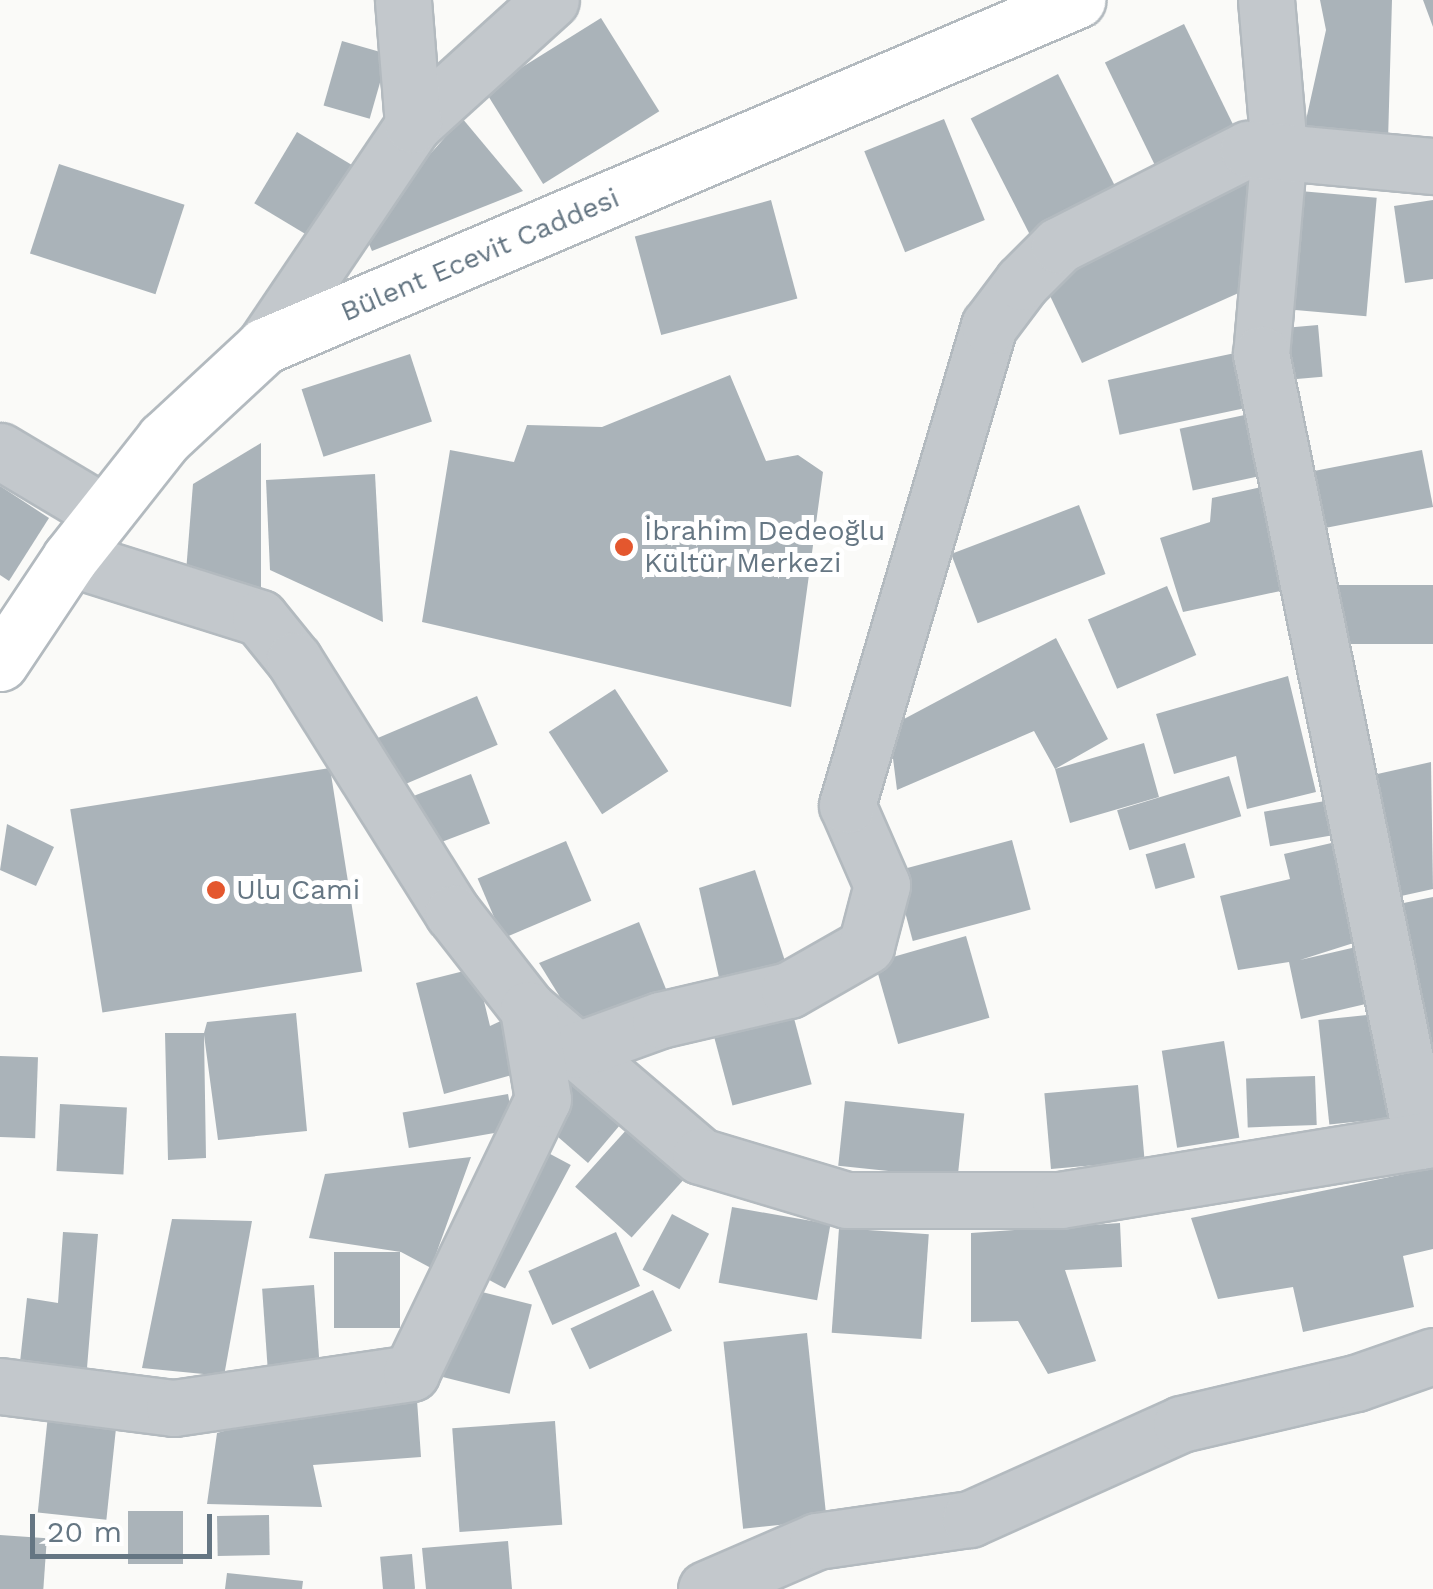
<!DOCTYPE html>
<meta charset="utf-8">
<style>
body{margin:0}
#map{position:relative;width:1433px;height:1589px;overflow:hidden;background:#fafaf8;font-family:"Work Sans",sans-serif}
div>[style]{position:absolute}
.building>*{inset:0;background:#aab3b9;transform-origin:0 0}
.roads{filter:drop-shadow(2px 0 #b3babf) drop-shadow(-2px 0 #b3babf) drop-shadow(0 2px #b3babf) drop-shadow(0 -2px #b3babf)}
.street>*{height:55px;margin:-27.5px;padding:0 27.5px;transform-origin:27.5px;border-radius:27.5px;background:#c3c8cc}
.secondary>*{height:55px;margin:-27.5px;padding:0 27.5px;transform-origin:27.5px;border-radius:27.5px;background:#fff}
.dots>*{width:28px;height:28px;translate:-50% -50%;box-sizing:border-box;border:5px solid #fff;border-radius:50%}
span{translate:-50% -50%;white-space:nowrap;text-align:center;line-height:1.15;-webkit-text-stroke:10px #fff;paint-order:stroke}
.street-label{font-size:28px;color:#657683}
.poi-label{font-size:28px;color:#657683}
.left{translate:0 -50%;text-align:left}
.scale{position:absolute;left:30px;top:1514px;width:182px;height:45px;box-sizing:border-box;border:5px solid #657683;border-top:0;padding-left:12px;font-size:30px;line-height:35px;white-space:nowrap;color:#657683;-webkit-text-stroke:8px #fff;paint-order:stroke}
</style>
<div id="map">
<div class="building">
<div style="clip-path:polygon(1320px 0,1392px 0,1388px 141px,1304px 129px,1326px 30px)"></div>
<div style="clip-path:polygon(1423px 0,1433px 0,1433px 27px)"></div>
<div style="left:601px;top:18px;width:110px;height:137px;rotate:58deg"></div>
<div style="left:1184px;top:24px;width:123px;height:88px;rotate:64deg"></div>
<div style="left:342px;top:41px;width:48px;height:67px;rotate:16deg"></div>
<div style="left:1058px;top:74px;width:138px;height:98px;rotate:63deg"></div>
<div style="clip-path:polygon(462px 118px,523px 191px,372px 251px,363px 230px)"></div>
<div style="left:944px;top:119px;width:109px;height:86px;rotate:68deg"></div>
<div style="left:297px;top:132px;width:66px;height:83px;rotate:31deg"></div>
<div style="left:59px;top:164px;width:132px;height:94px;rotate:18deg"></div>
<div style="clip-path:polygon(1252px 174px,1252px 287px,1082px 363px,1042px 279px)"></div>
<div style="left:1300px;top:191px;width:77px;height:119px;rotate:5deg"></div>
<div style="left:771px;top:200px;width:102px;height:141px;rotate:75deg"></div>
<div style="clip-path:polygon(1433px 200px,1433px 279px,1405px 283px,1394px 206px)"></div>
<div style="left:1318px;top:325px;width:52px;height:43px;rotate:85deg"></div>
<div style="left:1235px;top:353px;width:56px;height:130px;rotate:78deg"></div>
<div style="left:410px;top:354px;width:71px;height:114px;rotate:72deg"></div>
<div style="clip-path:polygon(730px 375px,766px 461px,798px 455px,823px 472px,791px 707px,422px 622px,450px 450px,514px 462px,527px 425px,602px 427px)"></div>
<div style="left:1254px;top:413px;width:63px;height:76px;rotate:78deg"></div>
<div style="clip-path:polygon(261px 443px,261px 597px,186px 572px,193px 484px)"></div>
<div style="left:1422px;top:450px;width:58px;height:127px;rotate:79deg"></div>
<div style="clip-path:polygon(375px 474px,383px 622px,270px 570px,266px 480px)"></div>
<div style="clip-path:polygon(0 486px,49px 518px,9px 581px,0 575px)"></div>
<div style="clip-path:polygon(1266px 486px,1290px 589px,1183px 612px,1160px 538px,1210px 522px,1212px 498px)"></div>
<div style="left:1079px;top:505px;width:74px;height:137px;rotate:69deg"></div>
<div style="left:1433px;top:585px;width:59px;height:107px;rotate:90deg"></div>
<div style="left:1167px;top:586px;width:75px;height:86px;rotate:67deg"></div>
<div style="clip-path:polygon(1056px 638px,1108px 739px,1055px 769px,1144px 743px,1159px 797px,1070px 823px,1055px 769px,1034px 731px,897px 790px,889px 727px)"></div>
<div style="clip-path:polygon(1288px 676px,1316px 792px,1247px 809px,1236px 756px,1174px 774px,1156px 714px)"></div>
<div style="left:615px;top:689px;width:98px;height:79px;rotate:57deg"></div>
<div style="left:477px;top:696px;width:53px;height:111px;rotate:67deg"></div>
<div style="clip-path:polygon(1431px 762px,1433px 889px,1392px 898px,1364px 777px)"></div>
<div style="left:330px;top:768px;width:206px;height:263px;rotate:81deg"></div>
<div style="left:471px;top:774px;width:53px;height:61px;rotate:69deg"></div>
<div style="left:1229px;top:776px;width:42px;height:117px;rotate:73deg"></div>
<div style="left:1325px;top:801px;width:35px;height:62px;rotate:80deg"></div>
<div style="clip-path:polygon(7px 824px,54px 847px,36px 886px,0 870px)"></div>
<div style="left:1012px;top:840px;width:72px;height:122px;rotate:75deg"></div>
<div style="left:566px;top:841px;width:65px;height:96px;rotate:67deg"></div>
<div style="clip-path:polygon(1340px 841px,1363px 940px,1300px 960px,1369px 944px,1383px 1000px,1301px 1019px,1289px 962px,1238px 970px,1220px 896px,1290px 879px,1284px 854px)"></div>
<div style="left:1185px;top:843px;width:36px;height:41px;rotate:74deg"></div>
<div style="clip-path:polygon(755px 870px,787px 967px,720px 982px,699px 888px)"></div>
<div style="clip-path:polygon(1433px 897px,1433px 1077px,1389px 906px)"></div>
<div style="clip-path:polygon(639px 922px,670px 999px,576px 1023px,539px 963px)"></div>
<div style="left:966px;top:936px;width:85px;height:95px;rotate:74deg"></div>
<div style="clip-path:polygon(476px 968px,490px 1026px,507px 1018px,522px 1072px,444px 1094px,416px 983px)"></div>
<div style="left:791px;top:1007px;width:80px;height:82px;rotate:75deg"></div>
<div style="clip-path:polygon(296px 1013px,307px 1131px,218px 1140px,204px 1035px,206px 1158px,168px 1160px,165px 1033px,204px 1033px,207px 1022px)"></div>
<div style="left:1386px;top:1013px;width:105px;height:68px;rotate:84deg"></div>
<div style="left:1224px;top:1041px;width:98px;height:63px;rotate:81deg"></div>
<div style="left:0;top:1056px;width:38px;height:81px;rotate:2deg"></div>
<div style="left:1315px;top:1076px;width:49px;height:69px;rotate:88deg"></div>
<div style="clip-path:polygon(571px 1081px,620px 1125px,588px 1163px,550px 1130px)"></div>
<div style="left:1138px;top:1085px;width:76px;height:94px;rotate:85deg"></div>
<div style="left:508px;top:1094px;width:36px;height:107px;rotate:80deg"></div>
<div style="left:845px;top:1101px;width:120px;height:65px;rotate:6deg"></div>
<div style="left:60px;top:1104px;width:67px;height:67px;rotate:3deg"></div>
<div style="left:628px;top:1128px;width:76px;height:79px;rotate:42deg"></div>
<div style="left:539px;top:1148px;width:36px;height:140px;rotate:28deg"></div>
<div style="clip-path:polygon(471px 1157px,431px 1268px,401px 1252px,309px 1238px,325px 1174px)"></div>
<div style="clip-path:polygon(1433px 1168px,1433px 1249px,1403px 1256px,1414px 1307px,1303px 1332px,1293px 1287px,1218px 1299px,1191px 1218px)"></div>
<div style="left:732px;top:1207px;width:100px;height:77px;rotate:10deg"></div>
<div style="left:672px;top:1214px;width:42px;height:63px;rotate:28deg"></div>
<div style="clip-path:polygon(172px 1219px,252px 1221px,224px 1376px,142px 1368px)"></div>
<div style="clip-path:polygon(1120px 1223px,1122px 1267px,1065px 1270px,1096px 1361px,1048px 1374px,1018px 1321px,971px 1322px,971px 1233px)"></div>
<div style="left:839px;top:1228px;width:90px;height:105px;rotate:4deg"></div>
<div style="clip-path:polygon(63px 1232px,98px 1234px,87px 1368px,20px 1362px,27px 1298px,58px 1303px)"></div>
<div style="left:616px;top:1232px;width:59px;height:96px;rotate:66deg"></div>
<div style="left:334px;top:1252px;width:66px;height:76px"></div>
<div style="left:314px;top:1285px;width:77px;height:52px;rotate:86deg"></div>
<div style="left:462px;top:1287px;width:72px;height:92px;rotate:14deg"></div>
<div style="left:653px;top:1290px;width:45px;height:91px;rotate:65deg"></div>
<div style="left:807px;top:1333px;width:188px;height:84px;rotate:84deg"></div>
<div style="clip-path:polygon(417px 1400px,421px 1457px,313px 1465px,322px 1507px,207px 1504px,217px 1433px,310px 1407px)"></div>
<div style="left:48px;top:1415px;width:69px;height:98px;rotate:6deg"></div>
<div style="left:555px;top:1421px;width:104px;height:103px;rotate:86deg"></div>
<div style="left:128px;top:1511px;width:55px;height:53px"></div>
<div style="left:269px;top:1515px;width:40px;height:52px;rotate:89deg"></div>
<div style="left:0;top:1535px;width:47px;height:54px;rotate:4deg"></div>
<div style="clip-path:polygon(508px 1541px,512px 1589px,426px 1589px,422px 1548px)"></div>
<div style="left:412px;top:1554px;width:35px;height:32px;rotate:85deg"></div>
<div style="clip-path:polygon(227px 1573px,303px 1581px,302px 1589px,225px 1589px)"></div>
</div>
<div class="roads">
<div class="street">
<div style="left:1266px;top:0;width:151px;rotate:85deg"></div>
<div style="left:1279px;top:150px;width:205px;rotate:95deg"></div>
<div style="left:1261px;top:354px;width:803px;rotate:78.44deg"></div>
<div style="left:413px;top:125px;width:186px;rotate:-42.2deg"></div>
<div style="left:264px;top:346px;width:267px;rotate:-56deg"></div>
<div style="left:413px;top:125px;width:125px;rotate:-94.6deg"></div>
<div style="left:0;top:451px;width:121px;rotate:30.8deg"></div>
<div style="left:70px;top:558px;width:199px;rotate:17.5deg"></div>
<div style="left:260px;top:618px;width:54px;rotate:51deg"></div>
<div style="left:294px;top:660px;width:299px;rotate:57.9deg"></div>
<div style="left:453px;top:913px;width:122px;rotate:52deg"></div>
<div style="left:528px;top:1009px;width:226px;rotate:40.5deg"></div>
<div style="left:700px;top:1156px;width:153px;rotate:16.7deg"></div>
<div style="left:847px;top:1200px;width:213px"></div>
<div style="left:1060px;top:1200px;width:378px;rotate:-9.3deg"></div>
<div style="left:577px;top:1050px;width:88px;rotate:-19.9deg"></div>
<div style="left:660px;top:1020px;width:132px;rotate:-13.1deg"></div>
<div style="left:789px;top:990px;width:89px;rotate:-29.7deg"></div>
<div style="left:866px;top:946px;width:63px;rotate:-75.3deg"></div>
<div style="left:882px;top:885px;width:87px;rotate:-113.6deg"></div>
<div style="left:847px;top:805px;width:500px;rotate:-73.5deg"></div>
<div style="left:989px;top:326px;width:55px;rotate:-53.1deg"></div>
<div style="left:1022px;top:282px;width:52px;rotate:-45deg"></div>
<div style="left:1059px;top:245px;width:212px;rotate:-26.9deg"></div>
<div style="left:1248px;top:149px;width:186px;rotate:5.3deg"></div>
<div style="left:0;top:1386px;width:175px;rotate:7.2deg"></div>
<div style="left:174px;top:1408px;width:240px;rotate:-8.4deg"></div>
<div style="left:411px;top:1373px;width:304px;rotate:-64.3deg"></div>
<div style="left:543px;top:1099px;width:91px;rotate:-99.5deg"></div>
<div style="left:706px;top:1589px;width:121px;rotate:-23.4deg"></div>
<div style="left:817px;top:1541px;width:155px;rotate:-8.2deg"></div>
<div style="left:970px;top:1519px;width:231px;rotate:-24.2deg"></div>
<div style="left:1181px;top:1424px;width:180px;rotate:-13.2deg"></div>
<div style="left:1356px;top:1383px;width:82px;rotate:-19.3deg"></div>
</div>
<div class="secondary">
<div style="left:0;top:663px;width:126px;rotate:-56.3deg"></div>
<div style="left:70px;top:558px;width:152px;rotate:-51.7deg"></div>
<div style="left:164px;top:439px;width:137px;rotate:-42.9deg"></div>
<div style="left:264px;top:346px;width:884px;rotate:-23.05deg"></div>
</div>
</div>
<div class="dots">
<div style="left:624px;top:547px;background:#e4572e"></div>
<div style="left:216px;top:890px;background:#e4572e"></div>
</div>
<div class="street-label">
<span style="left:480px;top:255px;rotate:-23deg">Bülent Ecevit Caddesi</span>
</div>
<div class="poi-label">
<span class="left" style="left:644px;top:547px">İbrahim Dedeoğlu<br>Kültür Merkezi</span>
<span class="left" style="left:236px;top:890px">Ulu Cami</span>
</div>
<div class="scale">20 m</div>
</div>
